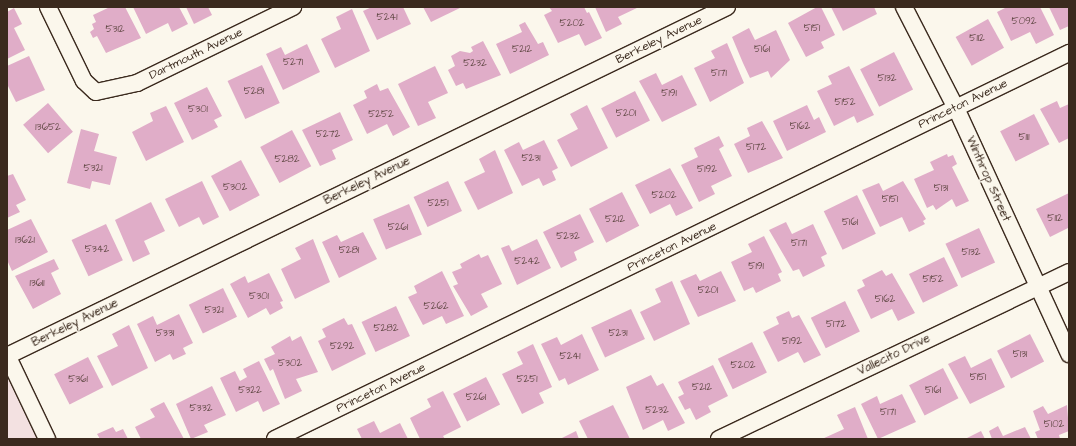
<!DOCTYPE html>
<style>
body{margin:0}
#map{position:relative;width:1076px;height:446px;overflow:hidden;background:#fbf7ec;font-family:"Architects Daughter",sans-serif}
div>[style]{position:absolute}
.built>*{inset:0;background:#f3e1e1}
.building>*{inset:0;background:#e0adc8;transform-origin:0 0}
.roads{filter:drop-shadow(1px 0 #3b2a1e) drop-shadow(-1px 0 #3b2a1e) drop-shadow(0 1px #3b2a1e) drop-shadow(0 -1px #3b2a1e)}
.minor>*{height:16px;margin:-8px;padding:0 8px;transform-origin:8px;border-radius:8px;background:#fbf7ec}
span{translate:-50% -50%;white-space:nowrap;text-align:center;line-height:1.15;-webkit-text-stroke:3px #fbf7ec;paint-order:stroke}
.number-label{font-size:10px;color:#644b48}
.number-label span{-webkit-text-stroke-width:0}
.street-label{font-size:12px;color:#3b2a1e}
.frame{position:absolute;inset:0;border:8px solid #3b2a1e;pointer-events:none}
</style>
<div id="map">
<div class="built">
<div style="clip-path:polygon(7px 377px,37px 439px,7px 439px)"></div>
</div>
<div class="building">
<div style="clip-path:polygon(110px 7px,125px 7px,141px 38px,106px 53px,97px 36px,93px 38px,90px 32px,94px 29px,92px 24px,96px 22px,93px 15px)"></div>
<div style="clip-path:polygon(133px 7px,179px 7px,188px 24px,172px 32px,168px 23px,146px 34px)"></div>
<div style="clip-path:polygon(186px 7px,208px 7px,212px 15px,194px 24px)"></div>
<div style="clip-path:polygon(372px 7px,403px 7px,411px 24px,377px 40px,363px 11px)"></div>
<div style="clip-path:polygon(423px 7px,462px 7px,431px 22px)"></div>
<div style="clip-path:polygon(549px 7px,584px 7px,587px 13px,589px 12px,602px 38px,585px 46px,579px 34px,558px 43px,544px 15px,552px 11px)"></div>
<div style="clip-path:polygon(595px 7px,639px 7px,618px 17px,622px 24px,606px 32px)"></div>
<div style="clip-path:polygon(817px 7px,821px 7px,835px 35px,821px 42px,824px 48px,806px 57px,788px 23px)"></div>
<div style="clip-path:polygon(831px 7px,874px 7px,877px 14px,843px 31px)"></div>
<div style="clip-path:polygon(1007px 7px,1040px 7px,1054px 35px,1036px 44px,1030px 32px,1011px 41px,997px 12px)"></div>
<div style="clip-path:polygon(1049px 7px,1069px 7px,1069px 26px,1060px 30px)"></div>
<div style="clip-path:polygon(14px 8px,22px 24px,14px 28px,25px 50px,7px 59px,7px 12px)"></div>
<div style="clip-path:polygon(352px 9px,370px 51px,335px 68px,321px 39px,341px 29px,336px 17px)"></div>
<div style="left:988px;top:19px;width:33px;height:37px;rotate:61deg"></div>
<div style="clip-path:polygon(525px 22px,538px 44px,543px 42px,549px 55px,510px 74px,496px 44px,522px 32px,519px 25px)"></div>
<div style="clip-path:polygon(749px 28px,755px 40px,776px 30px,790px 60px,771px 78px,768px 71px,750px 78px,743px 63px,732px 37px)"></div>
<div style="clip-path:polygon(483px 41px,501px 75px,466px 89px,463px 83px,456px 86px,448px 70px,455px 66px,451px 56px,460px 51px,470px 53px,473px 51px,471px 47px)"></div>
<div style="clip-path:polygon(727px 43px,744px 83px,710px 102px,694px 68px,715px 58px,711px 51px)"></div>
<div style="clip-path:polygon(307px 44px,320px 72px,283px 90px,266px 54px,281px 47px,285px 55px)"></div>
<div style="left:894px;top:52px;width:42px;height:38px;rotate:63deg"></div>
<div style="clip-path:polygon(29px 56px,45px 90px,16px 102px,7px 84px,7px 66px)"></div>
<div style="left:262px;top:65px;width:42px;height:38px;rotate:65deg"></div>
<div style="clip-path:polygon(435px 66px,448px 93px,428px 102px,436px 118px,418px 126px,398px 84px)"></div>
<div style="clip-path:polygon(849px 66px,874px 115px,857px 123px,854px 116px,834px 126px,817px 91px,832px 84px,828px 76px)"></div>
<div style="clip-path:polygon(656px 73px,662px 85px,682px 75px,697px 105px,662px 122px,639px 81px)"></div>
<div style="clip-path:polygon(377px 84px,380px 91px,388px 88px,410px 127px,393px 136px,387px 124px,367px 134px,353px 105px,367px 98px,364px 91px)"></div>
<div style="clip-path:polygon(207px 87px,222px 116px,214px 120px,218px 127px,192px 140px,174px 103px)"></div>
<div style="left:635px;top:91px;width:33px;height:38px;rotate:63deg"></div>
<div style="clip-path:polygon(1057px 101px,1060px 108px,1069px 104px,1069px 138px,1059px 143px,1040px 109px)"></div>
<div style="left:48px;top:103px;width:38px;height:33px;rotate:49deg"></div>
<div style="clip-path:polygon(587px 105px,608px 148px,571px 167px,557px 140px,578px 129px,570px 114px)"></div>
<div style="clip-path:polygon(807px 105px,814px 120px,819px 117px,826px 132px,787px 151px,773px 121px)"></div>
<div style="clip-path:polygon(166px 106px,184px 142px,146px 161px,132px 132px,153px 121px,150px 113px)"></div>
<div style="clip-path:polygon(340px 112px,353px 140px,332px 150px,336px 159px,320px 166px,302px 130px)"></div>
<div style="left:1034px;top:114px;width:34px;height:38px;rotate:63deg"></div>
<div style="clip-path:polygon(762px 121px,783px 158px,748px 173px,734px 144px,750px 136px,747px 128px)"></div>
<div style="clip-path:polygon(81px 129px,99px 134px,94px 151px,117px 157px,110px 185px,92px 181px,90px 189px,67px 183px)"></div>
<div style="left:292px;top:130px;width:41px;height:36px;rotate:62deg"></div>
<div style="clip-path:polygon(719px 136px,724px 146px,719px 149px,732px 176px,711px 186px,715px 194px,699px 202px,681px 165px,698px 157px,694px 148px)"></div>
<div style="clip-path:polygon(544px 140px,558px 168px,552px 171px,556px 180px,543px 186px,539px 178px,522px 186px,504px 150px,519px 142px,523px 150px)"></div>
<div style="clip-path:polygon(495px 150px,513px 193px,478px 210px,464px 182px,485px 172px,479px 159px)"></div>
<div style="clip-path:polygon(947px 154px,948px 157px,953px 155px,957px 164px,952px 167px,969px 201px,956px 207px,952px 199px,936px 210px,933px 205px,927px 208px,914px 179px,934px 170px,930px 162px)"></div>
<div style="left:241px;top:160px;width:40px;height:34px;rotate:62deg"></div>
<div style="clip-path:polygon(670px 168px,693px 208px,676px 216px,670px 204px,650px 214px,635px 185px)"></div>
<div style="clip-path:polygon(13px 174px,26px 200px,16px 205px,20px 212px,7px 218px,7px 176px)"></div>
<div style="clip-path:polygon(202px 181px,219px 217px,203px 225px,199px 217px,179px 227px,165px 199px)"></div>
<div style="left:448px;top:181px;width:33px;height:38px;rotate:65deg"></div>
<div style="clip-path:polygon(903px 181px,926px 219px,923px 221px,925px 224px,909px 232px,902px 217px,880px 227px,862px 190px,879px 183px,883px 191px)"></div>
<div style="left:622px;top:192px;width:38px;height:37px;rotate:63deg"></div>
<div style="clip-path:polygon(1069px 193px,1069px 231px,1068px 228px,1050px 237px,1036px 209px)"></div>
<div style="left:857px;top:195px;width:43px;height:37px;rotate:64deg"></div>
<div style="clip-path:polygon(151px 202px,165px 231px,144px 241px,150px 254px,133px 262px,115px 220px)"></div>
<div style="left:409px;top:204px;width:33px;height:39px;rotate:67deg"></div>
<div style="clip-path:polygon(580px 214px,594px 242px,574px 252px,577px 260px,561px 268px,543px 232px)"></div>
<div style="clip-path:polygon(31px 219px,48px 252px,12px 271px,7px 260px,7px 230px)"></div>
<div style="clip-path:polygon(786px 222px,792px 234px,813px 224px,827px 254px,821px 257px,825px 266px,803px 277px,799px 269px,793px 271px,769px 230px)"></div>
<div style="left:106px;top:224px;width:40px;height:38px;rotate:65deg"></div>
<div style="left:979px;top:228px;width:38px;height:37px;rotate:65deg"></div>
<div style="clip-path:polygon(363px 232px,377px 259px,339px 278px,322px 242px,337px 235px,341px 242px)"></div>
<div style="clip-path:polygon(764px 236px,782px 272px,778px 274px,781px 281px,756px 293px,753px 287px,744px 291px,731px 262px,752px 252px,748px 244px)"></div>
<div style="clip-path:polygon(313px 239px,330px 282px,295px 299px,281px 269px,301px 259px,295px 248px)"></div>
<div style="clip-path:polygon(537px 239px,551px 268px,517px 285px,501px 248px,509px 245px,512px 251px)"></div>
<div style="clip-path:polygon(479px 254px,481px 258px,488px 255px,502px 284px,481px 294px,488px 307px,471px 316px,453px 286px,458px 284px,452px 272px,462px 268px,460px 264px)"></div>
<div style="left:944px;top:257px;width:32px;height:39px;rotate:64deg"></div>
<div style="clip-path:polygon(54px 259px,59px 269px,51px 273px,61px 294px,33px 309px,15px 276px)"></div>
<div style="clip-path:polygon(882px 270px,886px 276px,892px 273px,915px 313px,898px 321px,892px 309px,871px 319px,857px 290px,865px 286px,862px 280px)"></div>
<div style="clip-path:polygon(442px 271px,464px 316px,446px 324px,442px 316px,423px 325px,408px 297px,417px 293px,414px 286px)"></div>
<div style="clip-path:polygon(721px 271px,736px 301px,698px 317px,680px 281px,696px 274px,700px 281px)"></div>
<div style="clip-path:polygon(269px 273px,283px 301px,280px 302px,283px 308px,270px 315px,266px 308px,248px 318px,230px 284px,245px 276px,248px 283px)"></div>
<div style="clip-path:polygon(672px 281px,690px 324px,654px 341px,640px 312px,661px 302px,655px 289px)"></div>
<div style="left:223px;top:288px;width:32px;height:38px;rotate:64deg"></div>
<div style="left:845px;top:301px;width:34px;height:38px;rotate:64deg"></div>
<div style="left:396px;top:306px;width:33px;height:38px;rotate:65deg"></div>
<div style="left:631px;top:309px;width:33px;height:44px;rotate:65deg"></div>
<div style="clip-path:polygon(789px 311px,792px 318px,799px 315px,821px 355px,804px 363px,798px 352px,778px 362px,763px 332px,779px 324px,776px 317px)"></div>
<div style="clip-path:polygon(179px 314px,193px 343px,183px 348px,186px 354px,173px 360px,170px 354px,155px 362px,137px 324px,153px 316px,157px 325px)"></div>
<div style="clip-path:polygon(344px 318px,348px 325px,352px 324px,366px 354px,332px 371px,318px 341px,326px 337px,322px 329px)"></div>
<div style="clip-path:polygon(129px 325px,148px 368px,112px 386px,97px 356px,118px 346px,112px 334px)"></div>
<div style="clip-path:polygon(582px 334px,599px 370px,568px 385px,565px 378px,559px 381px,541px 344px,557px 337px,561px 345px)"></div>
<div style="left:1030px;top:334px;width:31px;height:37px;rotate:63deg"></div>
<div style="clip-path:polygon(290px 336px,292px 341px,301px 336px,318px 372px,296px 379px,302px 391px,285px 399px,273px 369px,270px 371px,264px 359px,275px 354px,271px 347px)"></div>
<div style="left:752px;top:342px;width:34px;height:38px;rotate:64deg"></div>
<div style="clip-path:polygon(533px 344px,552px 387px,539px 393px,544px 403px,522px 414px,502px 374px,523px 364px,517px 352px)"></div>
<div style="clip-path:polygon(965px 356px,971px 368px,991px 358px,1005px 387px,970px 404px,948px 364px)"></div>
<div style="left:88px;top:357px;width:34px;height:38px;rotate:63deg"></div>
<div style="clip-path:polygon(259px 361px,280px 404px,263px 412px,258px 401px,236px 412px,220px 378px,235px 371px,240px 381px,247px 377px,243px 369px)"></div>
<div style="clip-path:polygon(713px 365px,728px 396px,708px 406px,711px 412px,696px 420px,690px 408px,685px 410px,678px 397px,684px 394px,678px 382px)"></div>
<div style="left:943px;top:368px;width:34px;height:38px;rotate:63deg"></div>
<div style="clip-path:polygon(651px 375px,657px 386px,663px 383px,685px 423px,668px 431px,663px 420px,643px 430px,626px 387px)"></div>
<div style="left:486px;top:377px;width:31px;height:37px;rotate:63deg"></div>
<div style="clip-path:polygon(212px 386px,226px 415px,204px 425px,208px 432px,191px 439px,176px 404px)"></div>
<div style="clip-path:polygon(443px 391px,461px 427px,443px 436px,445px 439px,420px 439px,410px 418px,431px 407px,427px 399px)"></div>
<div style="clip-path:polygon(902px 394px,916px 422px,878px 439px,861px 404px,877px 396px,880px 404px)"></div>
<div style="clip-path:polygon(164px 402px,184px 439px,141px 439px,135px 427px,155px 417px,150px 409px)"></div>
<div style="clip-path:polygon(613px 405px,630px 439px,588px 439px,579px 421px)"></div>
<div style="clip-path:polygon(1067px 405px,1069px 431px,1059px 435px,1060px 439px,1038px 439px,1035px 432px,1040px 430px,1033px 411px,1043px 406px,1048px 414px)"></div>
<div style="clip-path:polygon(855px 407px,868px 439px,822px 439px,844px 429px,837px 415px)"></div>
<div style="clip-path:polygon(374px 421px,380px 433px,400px 423px,408px 439px,362px 439px,357px 429px)"></div>
<div style="clip-path:polygon(998px 426px,1003px 436px,1025px 427px,1031px 439px,992px 439px,989px 431px)"></div>
<div style="clip-path:polygon(113px 427px,116px 432px,123px 429px,128px 439px,100px 439px,97px 434px)"></div>
<div style="clip-path:polygon(576px 431px,579px 439px,560px 439px)"></div>
<div style="clip-path:polygon(981px 431px,985px 439px,965px 439px)"></div>
</div>
<div class="roads">
<div class="minor">
<div style="left:48px;top:7px;width:82px;rotate:64.1deg"></div>
<div style="left:84px;top:81px;width:16px;rotate:43deg"></div>
<div style="left:96px;top:92px;width:42px;rotate:-12.4deg"></div>
<div style="left:137px;top:83px;width:174px;rotate:-26deg"></div>
<div style="left:904px;top:7px;width:114px;rotate:62.8deg"></div>
<div style="left:956px;top:108px;width:271px;rotate:65.3deg"></div>
<div style="left:7px;top:355px;width:93px;rotate:64.5deg"></div>
<div style="left:7px;top:356px;width:800px;rotate:-25.86deg"></div>
<div style="left:275px;top:439px;width:883px;rotate:-25.93deg"></div>
<div style="left:719px;top:439px;width:388px;rotate:-25.5deg"></div>
</div>
</div>
<div class="number-label">
<span style="left:387px;top:18px">5241</span>
<span style="left:1024px;top:22px">5092</span>
<span style="left:572px;top:24px">5202</span>
<span style="left:812px;top:29px">5151</span>
<span style="left:115px;top:30px">5312</span>
<span style="left:977px;top:39px">5112</span>
<span style="left:522px;top:50px">5212</span>
<span style="left:762px;top:50px">5161</span>
<span style="left:293px;top:63px">5271</span>
<span style="left:475px;top:64px">5232</span>
<span style="left:719px;top:74px">5171</span>
<span style="left:887px;top:79px">5132</span>
<span style="left:254px;top:92px">5281</span>
<span style="left:669px;top:94px">5191</span>
<span style="left:845px;top:103px">5152</span>
<span style="left:198px;top:110px">5301</span>
<span style="left:626px;top:114px">5201</span>
<span style="left:381px;top:115px">5252</span>
<span style="left:800px;top:127px">5162</span>
<span style="left:48px;top:128px">13652</span>
<span style="left:328px;top:135px">5272</span>
<span style="left:1024px;top:138px">5111</span>
<span style="left:756px;top:148px">5172</span>
<span style="left:531px;top:159px">5231</span>
<span style="left:287px;top:160px">5282</span>
<span style="left:93px;top:169px">5321</span>
<span style="left:707px;top:170px">5192</span>
<span style="left:235px;top:188px">5302</span>
<span style="left:941px;top:189px">5131</span>
<span style="left:664px;top:196px">5202</span>
<span style="left:890px;top:200px">5151</span>
<span style="left:438px;top:204px">5251</span>
<span style="left:1055px;top:219px">5112</span>
<span style="left:615px;top:220px">5212</span>
<span style="left:850px;top:223px">5161</span>
<span style="left:398px;top:228px">5261</span>
<span style="left:568px;top:237px">5232</span>
<span style="left:25px;top:241px">13621</span>
<span style="left:799px;top:244px">5171</span>
<span style="left:97px;top:250px">5342</span>
<span style="left:349px;top:251px">5281</span>
<span style="left:971px;top:253px">5132</span>
<span style="left:527px;top:262px">5242</span>
<span style="left:756px;top:267px">5191</span>
<span style="left:933px;top:280px">5152</span>
<span style="left:37px;top:284px">13611</span>
<span style="left:708px;top:291px">5201</span>
<span style="left:259px;top:297px">5301</span>
<span style="left:885px;top:300px">5162</span>
<span style="left:436px;top:307px">5262</span>
<span style="left:214px;top:311px">5321</span>
<span style="left:836px;top:325px">5172</span>
<span style="left:386px;top:329px">5282</span>
<span style="left:165px;top:334px">5331</span>
<span style="left:618px;top:334px">5231</span>
<span style="left:792px;top:342px">5192</span>
<span style="left:342px;top:347px">5292</span>
<span style="left:1020px;top:355px">5131</span>
<span style="left:570px;top:357px">5241</span>
<span style="left:290px;top:364px">5302</span>
<span style="left:743px;top:366px">5202</span>
<span style="left:978px;top:378px">5151</span>
<span style="left:78px;top:380px">5361</span>
<span style="left:527px;top:380px">5251</span>
<span style="left:702px;top:388px">5212</span>
<span style="left:250px;top:391px">5322</span>
<span style="left:933px;top:391px">5161</span>
<span style="left:476px;top:398px">5261</span>
<span style="left:201px;top:409px">5332</span>
<span style="left:657px;top:411px">5232</span>
<span style="left:888px;top:413px">5171</span>
<span style="left:1054px;top:425px">5102</span>
</div>
<div class="street-label">
<span style="left:659px;top:40px;rotate:-26deg">Berkeley Avenue</span>
<span style="left:196px;top:54px;rotate:-26deg">Dartmouth Avenue</span>
<span style="left:963px;top:104px;rotate:-26deg">Princeton Avenue</span>
<span style="left:988px;top:179px;rotate:66deg">Winthrop Street</span>
<span style="left:367px;top:181px;rotate:-26deg">Berkeley Avenue</span>
<span style="left:672px;top:247px;rotate:-26deg">Princeton Avenue</span>
<span style="left:75px;top:323px;rotate:-26deg">Berkeley Avenue</span>
<span style="left:894px;top:355px;rotate:-26deg">Vallecito Drive</span>
<span style="left:381px;top:388px;rotate:-26deg">Princeton Avenue</span>
</div>
<div class="frame"></div>
</div>
